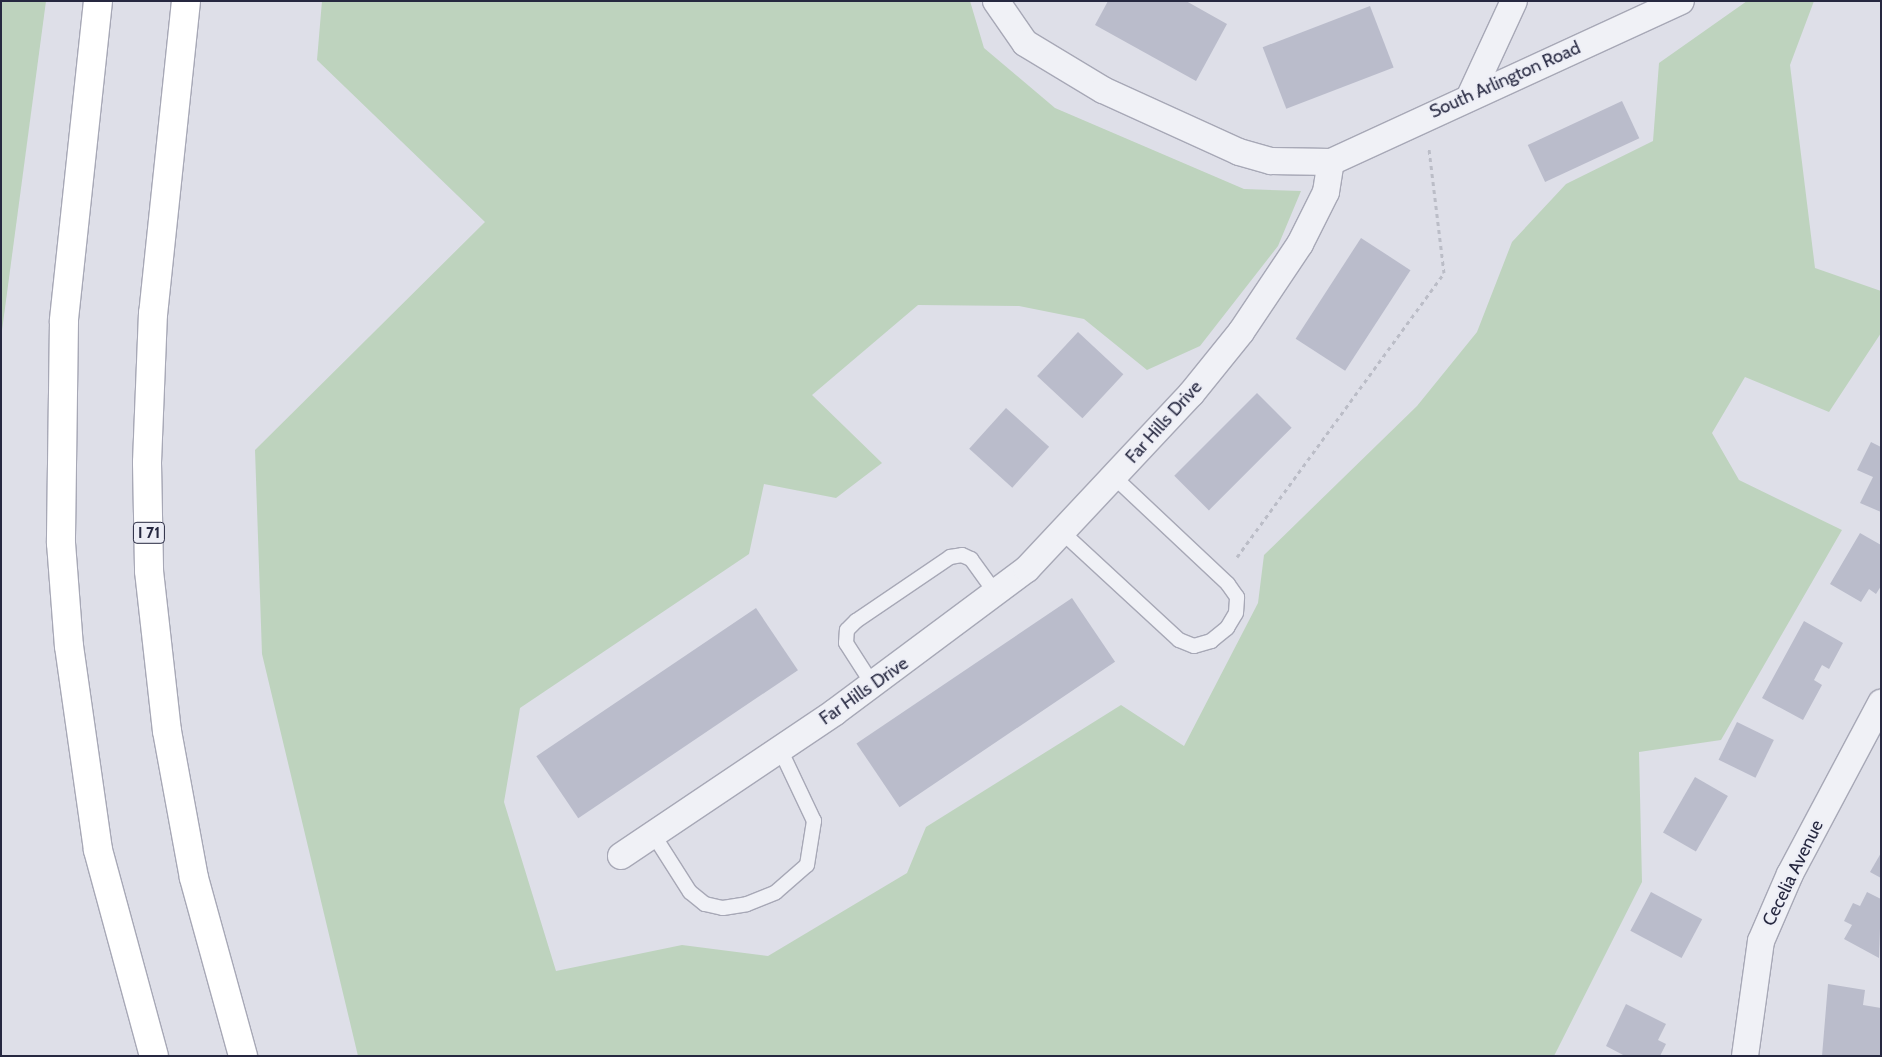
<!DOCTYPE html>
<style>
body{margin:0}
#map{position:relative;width:1882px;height:1057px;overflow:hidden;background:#dedfe8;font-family:Cabin,sans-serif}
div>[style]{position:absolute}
.green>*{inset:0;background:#bed3be}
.building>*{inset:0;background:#babccb;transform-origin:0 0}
.path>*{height:3px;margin-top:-1.5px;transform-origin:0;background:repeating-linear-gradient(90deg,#bbbdc7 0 4px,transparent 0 8px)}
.roads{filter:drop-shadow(1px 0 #a7a8b6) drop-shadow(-1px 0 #a7a8b6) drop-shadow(0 1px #a7a8b6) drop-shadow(0 -1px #a7a8b6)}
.lane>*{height:14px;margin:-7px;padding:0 7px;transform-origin:7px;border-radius:7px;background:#f0f1f6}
.street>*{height:26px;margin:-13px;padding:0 13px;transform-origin:13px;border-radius:13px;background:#f0f1f6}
.highway>*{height:28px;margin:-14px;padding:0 14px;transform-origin:14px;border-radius:14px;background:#fff}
span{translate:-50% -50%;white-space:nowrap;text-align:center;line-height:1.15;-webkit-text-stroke:4px #edeef6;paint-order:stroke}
.shield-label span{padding:1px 4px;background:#edeef6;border:1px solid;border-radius:4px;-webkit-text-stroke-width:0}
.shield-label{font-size:16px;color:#262840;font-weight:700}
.street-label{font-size:18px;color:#262840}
.frame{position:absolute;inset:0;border:2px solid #262840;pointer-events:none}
</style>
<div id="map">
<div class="green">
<div style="clip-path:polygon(1px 1px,46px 1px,1px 338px)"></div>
<div style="clip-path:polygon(322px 1px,970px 1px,984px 48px,1055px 108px,1244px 189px,1301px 191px,1278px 246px,1200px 346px,1147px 370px,1084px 319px,1019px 306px,918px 305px,812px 395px,882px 463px,836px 498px,764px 484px,749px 554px,520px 708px,504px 802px,556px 971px,682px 945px,768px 956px,907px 873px,926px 827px,1121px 705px,1184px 746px,1258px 603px,1264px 555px,1417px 406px,1477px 332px,1512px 242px,1566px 184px,1653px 141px,1659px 63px,1747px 1px,1814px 1px,1790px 65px,1815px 268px,1881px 291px,1881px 333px,1829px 412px,1745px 377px,1712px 433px,1739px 480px,1842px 530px,1721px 740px,1639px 752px,1642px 882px,1554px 1056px,358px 1056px,262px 654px,255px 450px,485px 222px,317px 60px)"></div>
</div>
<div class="building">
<div style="clip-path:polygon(1108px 1px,1186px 1px,1227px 24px,1196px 81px,1095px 25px)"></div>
<div style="left:1370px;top:6px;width:66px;height:115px;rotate:69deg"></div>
<div style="left:1622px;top:101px;width:41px;height:104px;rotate:65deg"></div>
<div style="left:1361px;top:238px;width:59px;height:120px;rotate:33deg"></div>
<div style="left:1078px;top:332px;width:62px;height:60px;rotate:43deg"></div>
<div style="left:1257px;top:393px;width:49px;height:117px;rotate:45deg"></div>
<div style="left:1006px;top:408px;width:58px;height:55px;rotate:42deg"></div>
<div style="clip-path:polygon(1871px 442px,1881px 447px,1881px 512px,1860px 503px,1873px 477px,1857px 470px)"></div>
<div style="clip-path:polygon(1860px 533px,1881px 545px,1881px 586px,1876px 594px,1869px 589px,1861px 602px,1830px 584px)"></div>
<div style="left:1072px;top:598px;width:77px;height:260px;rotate:56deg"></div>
<div style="left:756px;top:608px;width:75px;height:265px;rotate:56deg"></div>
<div style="clip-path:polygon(1804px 621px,1843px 643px,1829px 669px,1822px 665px,1814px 680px,1822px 685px,1803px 720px,1762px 698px)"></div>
<div style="left:1737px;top:722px;width:41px;height:42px;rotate:26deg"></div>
<div style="left:1695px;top:777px;width:38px;height:64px;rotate:30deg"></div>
<div style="clip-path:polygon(1881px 853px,1881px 878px,1870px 872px)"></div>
<div style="left:1651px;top:892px;width:58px;height:44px;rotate:28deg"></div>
<div style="clip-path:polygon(1867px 892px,1881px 899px,1879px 958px,1844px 939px,1852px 925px,1844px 921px,1853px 903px,1860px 906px)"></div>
<div style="clip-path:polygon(1828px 984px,1865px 990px,1863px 1005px,1881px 1008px,1881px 1056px,1822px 1056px)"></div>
<div style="clip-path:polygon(1626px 1004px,1666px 1024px,1658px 1040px,1666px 1044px,1660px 1056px,1625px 1056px,1606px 1046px)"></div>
</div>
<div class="path">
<div style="left:1237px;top:557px;width:351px;rotate:-53.9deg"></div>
<div style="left:1444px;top:273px;width:125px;rotate:-96.9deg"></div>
</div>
<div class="roads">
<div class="lane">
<div style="left:1062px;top:532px;width:159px;rotate:42.7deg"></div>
<div style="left:1179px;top:640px;width:16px;rotate:22deg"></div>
<div style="left:1194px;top:646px;width:18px;rotate:-16deg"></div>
<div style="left:1211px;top:641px;width:21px;rotate:-39deg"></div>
<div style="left:1227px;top:628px;width:17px;rotate:-59deg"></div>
<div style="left:1236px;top:613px;width:16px;rotate:-86deg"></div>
<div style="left:1237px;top:597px;width:16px;rotate:-125deg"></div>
<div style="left:1228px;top:584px;width:156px;rotate:-136.8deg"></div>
<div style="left:873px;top:685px;width:50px;rotate:-122.7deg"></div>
<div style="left:846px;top:643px;width:13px;rotate:-86deg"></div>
<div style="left:847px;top:630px;width:13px;rotate:-45deg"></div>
<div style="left:856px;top:621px;width:114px;rotate:-34.2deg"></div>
<div style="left:950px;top:557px;width:12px;rotate:-9deg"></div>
<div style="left:962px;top:555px;width:10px;rotate:24deg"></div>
<div style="left:971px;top:559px;width:44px;rotate:54.2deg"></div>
<div style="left:653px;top:834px;width:69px;rotate:57.5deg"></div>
<div style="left:690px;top:892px;width:19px;rotate:39deg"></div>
<div style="left:705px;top:904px;width:18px;rotate:13deg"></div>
<div style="left:723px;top:908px;width:24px;rotate:-9deg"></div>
<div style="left:747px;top:904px;width:31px;rotate:-22deg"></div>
<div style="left:776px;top:892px;width:41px;rotate:-41.1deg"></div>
<div style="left:807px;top:865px;width:45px;rotate:-81deg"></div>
<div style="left:814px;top:821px;width:80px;rotate:-115.3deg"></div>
</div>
<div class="street">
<div style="left:996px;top:1px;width:51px;rotate:55.4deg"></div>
<div style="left:1025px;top:43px;width:91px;rotate:31.1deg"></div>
<div style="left:1103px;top:90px;width:149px;rotate:24.5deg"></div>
<div style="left:1239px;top:152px;width:33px;rotate:16deg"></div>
<div style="left:1271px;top:161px;width:60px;rotate:1deg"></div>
<div style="left:1471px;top:94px;width:102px;rotate:-65.2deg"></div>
<div style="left:1331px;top:162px;width:385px;rotate:-24.7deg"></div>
<div style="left:621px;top:856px;width:258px;rotate:-33.9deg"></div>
<div style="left:835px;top:712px;width:239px;rotate:-36.7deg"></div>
<div style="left:1027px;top:569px;width:240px;rotate:-46.9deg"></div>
<div style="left:1191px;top:394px;width:80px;rotate:-51.1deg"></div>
<div style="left:1241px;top:332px;width:106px;rotate:-56.2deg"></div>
<div style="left:1300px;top:244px;width:58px;rotate:-63.4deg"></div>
<div style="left:1326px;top:192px;width:30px;rotate:-81deg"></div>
<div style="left:1745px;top:1056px;width:116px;rotate:-82.1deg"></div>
<div style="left:1761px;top:941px;width:73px;rotate:-66.6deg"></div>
<div style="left:1790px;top:874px;width:194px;rotate:-62deg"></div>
</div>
<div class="highway">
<div style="left:98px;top:1px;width:322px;rotate:96.1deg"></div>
<div style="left:64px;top:321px;width:222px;rotate:90.8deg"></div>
<div style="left:61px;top:543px;width:103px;rotate:85.6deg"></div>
<div style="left:69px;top:646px;width:206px;rotate:81.9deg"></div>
<div style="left:98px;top:850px;width:213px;rotate:74.8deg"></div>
<div style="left:186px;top:1px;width:314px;rotate:96deg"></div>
<div style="left:153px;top:313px;width:150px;rotate:92.3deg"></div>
<div style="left:147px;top:463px;width:108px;rotate:88.9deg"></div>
<div style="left:149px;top:571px;width:161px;rotate:83.6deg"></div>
<div style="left:167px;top:731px;width:149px;rotate:79.6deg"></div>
<div style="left:194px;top:878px;width:185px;rotate:74.6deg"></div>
</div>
</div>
<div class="shield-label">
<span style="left:149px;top:533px">I 71</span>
</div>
<div class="street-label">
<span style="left:1505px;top:80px;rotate:-24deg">South Arlington Road</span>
<span style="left:1164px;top:422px;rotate:-48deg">Far Hills Drive</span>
<span style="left:864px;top:691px;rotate:-35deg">Far Hills Drive</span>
<span style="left:1793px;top:873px;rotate:-64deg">Cecelia Avenue</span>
</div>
<div class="frame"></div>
</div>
